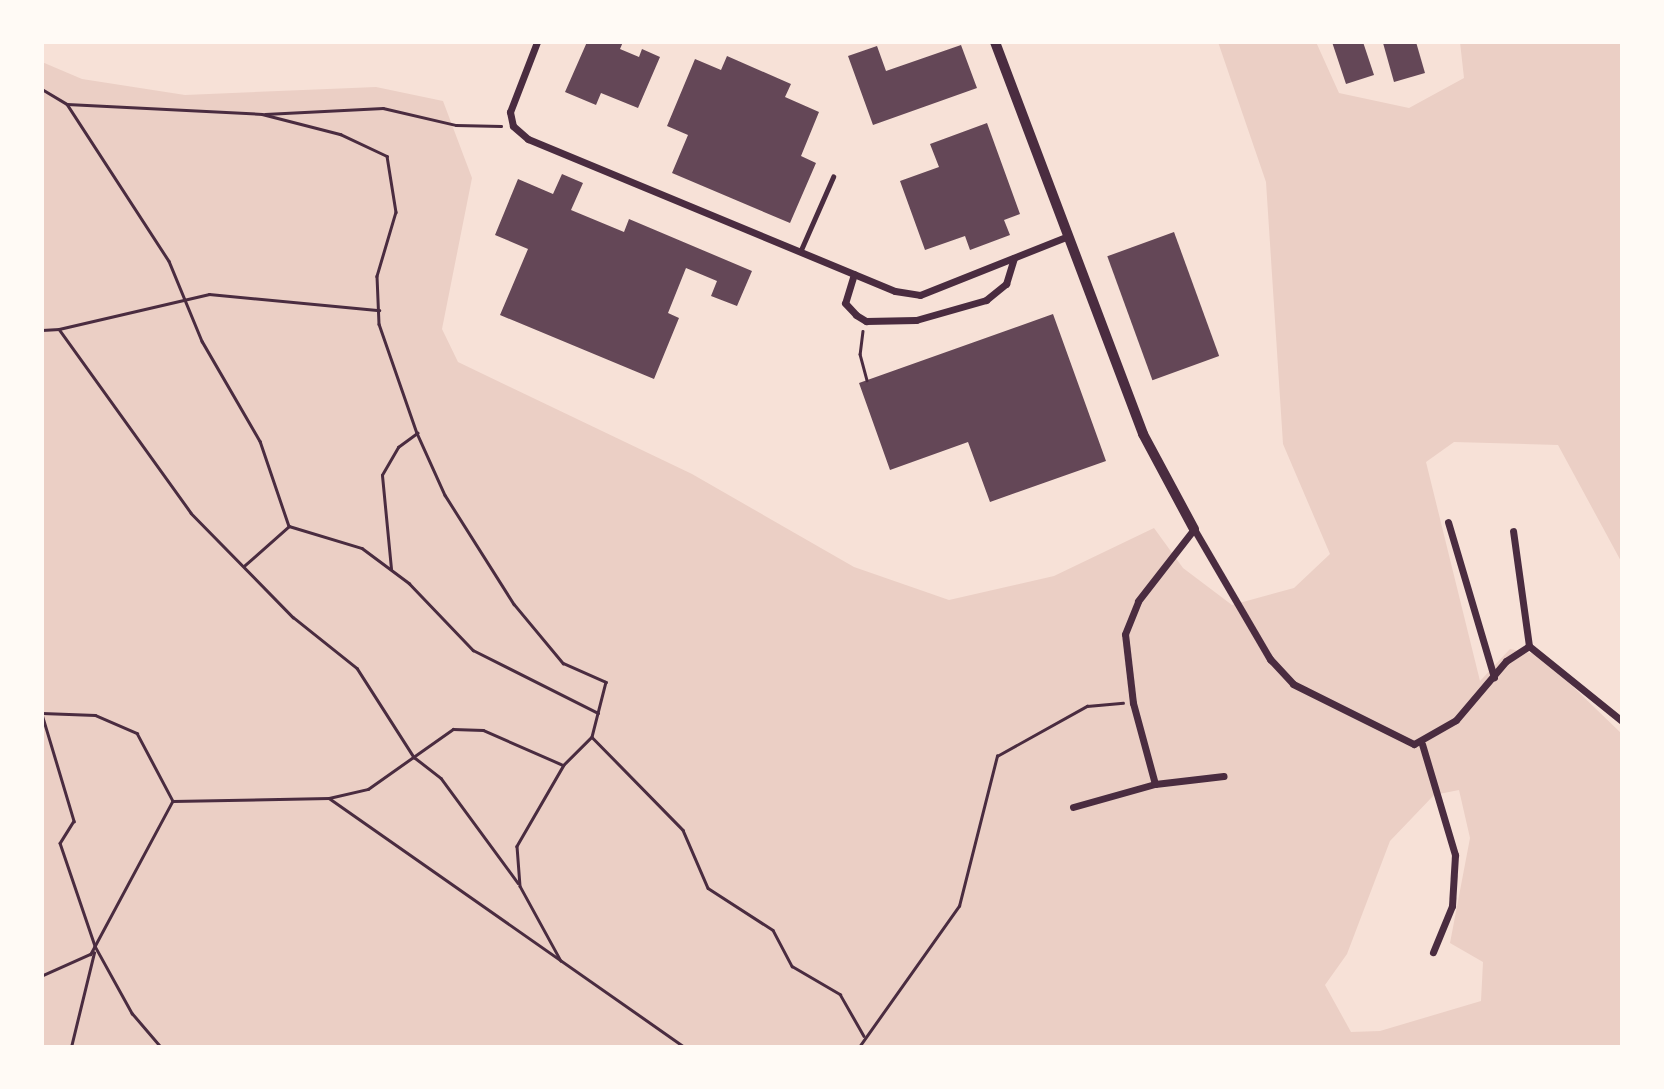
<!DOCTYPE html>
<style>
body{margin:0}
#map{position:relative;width:1664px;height:1089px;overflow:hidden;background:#f7e1d7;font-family:"DejaVu Sans",sans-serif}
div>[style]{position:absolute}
.green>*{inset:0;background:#ebcfc5}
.building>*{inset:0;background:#644757;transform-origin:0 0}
.path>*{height:2.5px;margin:-1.25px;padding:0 1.25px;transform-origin:1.25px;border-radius:1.25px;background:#4a2c40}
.service>*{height:4.5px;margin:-2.25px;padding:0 2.25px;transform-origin:2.25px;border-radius:2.25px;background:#4a2c40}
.minor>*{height:7px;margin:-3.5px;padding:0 3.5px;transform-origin:3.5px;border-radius:3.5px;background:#4a2c40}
.tertiary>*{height:10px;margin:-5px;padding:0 5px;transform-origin:5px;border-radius:5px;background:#4a2c40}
span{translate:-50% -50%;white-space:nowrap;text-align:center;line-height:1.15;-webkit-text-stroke:7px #fffaf5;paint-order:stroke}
.frame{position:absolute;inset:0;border:44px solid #fffaf5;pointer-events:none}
</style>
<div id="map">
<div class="green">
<div style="clip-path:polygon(evenodd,1218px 42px,1316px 42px,1339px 93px,1409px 108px,1464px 78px,1460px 42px,1622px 42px,1622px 563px,1558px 445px,1454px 442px,1426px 462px,1480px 681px,1510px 649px,1540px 655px,1622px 734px,1622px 1047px,42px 1047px,42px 62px,82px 79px,185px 95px,376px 87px,443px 101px,472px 178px,442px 329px,458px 362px,692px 474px,854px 567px,949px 600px,1054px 576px,1154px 528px,1183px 568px,1232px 605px,1294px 588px,1330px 554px,1283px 444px,1266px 182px,1218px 42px,1459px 790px,1470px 838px,1450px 943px,1483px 962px,1481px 1001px,1380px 1031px,1351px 1032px,1325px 985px,1347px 954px,1390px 841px,1434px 795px,1459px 790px)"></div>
</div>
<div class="building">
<div style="clip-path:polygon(587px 42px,623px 42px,620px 49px,639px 57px,642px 49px,660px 57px,638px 108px,601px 93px,596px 105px,565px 92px)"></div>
<div style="clip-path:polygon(1332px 42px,1363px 42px,1374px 75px,1346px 84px)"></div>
<div style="clip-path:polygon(1416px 42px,1425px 73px,1394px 82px,1383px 43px)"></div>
<div style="clip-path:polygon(961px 45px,977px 88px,873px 125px,848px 56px,877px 46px,886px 71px)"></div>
<div style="clip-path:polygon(727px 56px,791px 84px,785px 97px,819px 112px,801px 156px,816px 163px,790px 223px,672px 173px,688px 135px,667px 126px,695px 59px,721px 70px)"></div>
<div style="clip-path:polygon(987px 123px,1020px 214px,1004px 220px,1010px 235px,970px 250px,965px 236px,925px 250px,900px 181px,939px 167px,930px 144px)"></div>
<div style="clip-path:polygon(562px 174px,583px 183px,571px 210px,624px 232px,629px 219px,752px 271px,737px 306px,711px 296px,717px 281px,686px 268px,668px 313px,679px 318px,654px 379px,500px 315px,528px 249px,495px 235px,518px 179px,553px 194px)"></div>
<div style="left:1174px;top:232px;width:132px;height:71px;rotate:70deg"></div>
<div style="clip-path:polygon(1053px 314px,1106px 461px,990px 502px,968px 442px,890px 470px,859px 383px)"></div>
</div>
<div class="path">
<div style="left:42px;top:89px;width:29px;rotate:31deg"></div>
<div style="left:67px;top:104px;width:195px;rotate:2.9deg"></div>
<div style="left:262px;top:114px;width:81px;rotate:14.4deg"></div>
<div style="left:340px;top:134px;width:52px;rotate:25.1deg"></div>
<div style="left:387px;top:156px;width:57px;rotate:80.9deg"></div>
<div style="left:396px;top:212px;width:67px;rotate:106.5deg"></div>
<div style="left:377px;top:276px;width:48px;rotate:87.6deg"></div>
<div style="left:379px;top:324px;width:115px;rotate:70.8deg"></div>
<div style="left:417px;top:433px;width:68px;rotate:65.7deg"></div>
<div style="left:445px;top:495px;width:129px;rotate:57.7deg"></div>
<div style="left:514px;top:604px;width:77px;rotate:50.3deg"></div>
<div style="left:563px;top:663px;width:47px;rotate:23.8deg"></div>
<div style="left:606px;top:682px;width:57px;rotate:104.3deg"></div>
<div style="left:592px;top:737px;width:40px;rotate:135deg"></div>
<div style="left:564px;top:765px;width:94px;rotate:120.1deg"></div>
<div style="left:517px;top:846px;width:40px;rotate:85.7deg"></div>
<div style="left:520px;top:886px;width:85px;rotate:61.3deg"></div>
<div style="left:67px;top:104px;width:187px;rotate:57deg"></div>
<div style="left:169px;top:261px;width:87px;rotate:67.6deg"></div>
<div style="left:202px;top:341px;width:116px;rotate:59.9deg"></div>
<div style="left:260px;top:441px;width:90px;rotate:71.2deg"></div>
<div style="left:289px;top:526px;width:76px;rotate:16.8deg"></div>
<div style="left:362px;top:548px;width:59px;rotate:36.7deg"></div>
<div style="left:409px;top:583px;width:93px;rotate:46.3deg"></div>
<div style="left:473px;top:650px;width:140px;rotate:26.7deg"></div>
<div style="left:265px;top:114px;width:118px;rotate:-2.9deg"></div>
<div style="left:383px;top:108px;width:75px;rotate:13.1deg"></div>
<div style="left:456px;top:125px;width:45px;rotate:1.3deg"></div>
<div style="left:59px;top:329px;width:154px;rotate:-13.1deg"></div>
<div style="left:209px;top:294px;width:171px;rotate:5.4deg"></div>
<div style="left:42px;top:330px;width:17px;rotate:-3deg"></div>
<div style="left:59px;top:329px;width:226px;rotate:54.3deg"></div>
<div style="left:191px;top:513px;width:146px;rotate:45.6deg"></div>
<div style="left:293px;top:617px;width:82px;rotate:38.6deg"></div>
<div style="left:357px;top:668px;width:106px;rotate:57.4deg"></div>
<div style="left:414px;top:757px;width:34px;rotate:38deg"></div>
<div style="left:441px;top:778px;width:130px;rotate:53.7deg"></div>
<div style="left:863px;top:331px;width:23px;rotate:97deg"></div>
<div style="left:860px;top:354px;width:27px;rotate:75deg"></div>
<div style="left:244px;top:566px;width:60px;rotate:-41.6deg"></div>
<div style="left:391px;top:569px;width:94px;rotate:-95.5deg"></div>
<div style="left:382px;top:475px;width:32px;rotate:-60deg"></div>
<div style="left:398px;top:447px;width:24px;rotate:-36deg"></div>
<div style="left:42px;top:713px;width:53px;rotate:2.2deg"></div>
<div style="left:95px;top:715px;width:46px;rotate:23.2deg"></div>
<div style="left:137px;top:733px;width:77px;rotate:62.1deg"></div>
<div style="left:173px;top:801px;width:174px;rotate:118.2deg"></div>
<div style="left:91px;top:954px;width:54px;rotate:155.8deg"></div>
<div style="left:42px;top:714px;width:112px;rotate:73.3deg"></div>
<div style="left:74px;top:821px;width:26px;rotate:122deg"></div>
<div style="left:60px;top:843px;width:109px;rotate:71.2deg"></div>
<div style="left:95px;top:946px;width:77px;rotate:61.1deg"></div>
<div style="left:132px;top:1013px;width:45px;rotate:49.5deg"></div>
<div style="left:592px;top:737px;width:130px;rotate:45.6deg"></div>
<div style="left:683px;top:830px;width:63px;rotate:66.7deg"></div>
<div style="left:708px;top:888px;width:77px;rotate:32.9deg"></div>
<div style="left:773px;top:930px;width:41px;rotate:62.2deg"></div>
<div style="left:792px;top:966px;width:56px;rotate:30.3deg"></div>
<div style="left:840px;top:994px;width:48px;rotate:60.3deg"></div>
<div style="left:329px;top:798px;width:40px;rotate:-13deg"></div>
<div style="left:368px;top:789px;width:104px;rotate:-35.2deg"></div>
<div style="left:453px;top:729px;width:30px;rotate:2deg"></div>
<div style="left:483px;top:730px;width:87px;rotate:23.6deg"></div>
<div style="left:173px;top:801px;width:156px;rotate:-1.1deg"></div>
<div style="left:329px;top:798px;width:434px;rotate:35deg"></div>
<div style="left:71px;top:1047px;width:97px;rotate:-76.3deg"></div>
<div style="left:859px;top:1047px;width:173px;rotate:-54.7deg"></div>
<div style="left:959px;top:906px;width:155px;rotate:-75.8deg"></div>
<div style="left:997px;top:756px;width:103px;rotate:-29.1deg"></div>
<div style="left:1087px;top:706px;width:36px;rotate:-5deg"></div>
</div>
<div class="service">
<div style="left:801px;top:250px;width:80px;rotate:-66.3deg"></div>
</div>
<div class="minor">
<div style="left:537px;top:42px;width:75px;rotate:111.1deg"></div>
<div style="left:510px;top:112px;width:14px;rotate:78deg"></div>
<div style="left:513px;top:126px;width:20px;rotate:41deg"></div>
<div style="left:528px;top:139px;width:397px;rotate:22.5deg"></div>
<div style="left:895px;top:291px;width:25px;rotate:9deg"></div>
<div style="left:920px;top:295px;width:159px;rotate:-21.7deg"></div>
<div style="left:854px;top:274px;width:30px;rotate:107deg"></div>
<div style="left:845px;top:303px;width:16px;rotate:47deg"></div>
<div style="left:856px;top:315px;width:12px;rotate:31deg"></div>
<div style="left:866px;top:321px;width:50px;rotate:-1.1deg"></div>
<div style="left:916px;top:320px;width:73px;rotate:-15.9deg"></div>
<div style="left:986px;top:300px;width:26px;rotate:-39deg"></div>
<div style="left:1006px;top:284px;width:27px;rotate:-73deg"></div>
<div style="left:1448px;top:522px;width:162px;rotate:73.5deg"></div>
<div style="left:1529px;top:646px;width:119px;rotate:38.9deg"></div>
<div style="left:1422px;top:744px;width:116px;rotate:73.4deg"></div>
<div style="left:1455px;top:855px;width:51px;rotate:93.4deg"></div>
<div style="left:1452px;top:906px;width:50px;rotate:112.4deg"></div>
<div style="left:1155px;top:784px;width:84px;rotate:-105.2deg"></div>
<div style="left:1133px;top:703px;width:69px;rotate:-96.6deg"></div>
<div style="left:1125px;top:634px;width:35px;rotate:-68deg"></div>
<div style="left:1138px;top:601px;width:91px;rotate:-52.1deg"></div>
<div style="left:1194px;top:529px;width:151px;rotate:59.7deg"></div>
<div style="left:1270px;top:659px;width:34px;rotate:47deg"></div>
<div style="left:1293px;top:684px;width:135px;rotate:26.4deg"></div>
<div style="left:1414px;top:744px;width:48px;rotate:-29.7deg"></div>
<div style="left:1456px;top:720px;width:77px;rotate:-49.7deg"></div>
<div style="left:1506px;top:661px;width:27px;rotate:-33deg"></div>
<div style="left:1529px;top:646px;width:116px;rotate:-97.9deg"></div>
<div style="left:1073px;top:807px;width:85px;rotate:-15.7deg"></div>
<div style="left:1155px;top:784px;width:69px;rotate:-6.6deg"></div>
</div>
<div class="tertiary">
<div style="left:995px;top:42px;width:419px;rotate:69.3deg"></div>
<div style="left:1143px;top:434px;width:108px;rotate:61.8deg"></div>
</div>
<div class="frame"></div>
</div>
